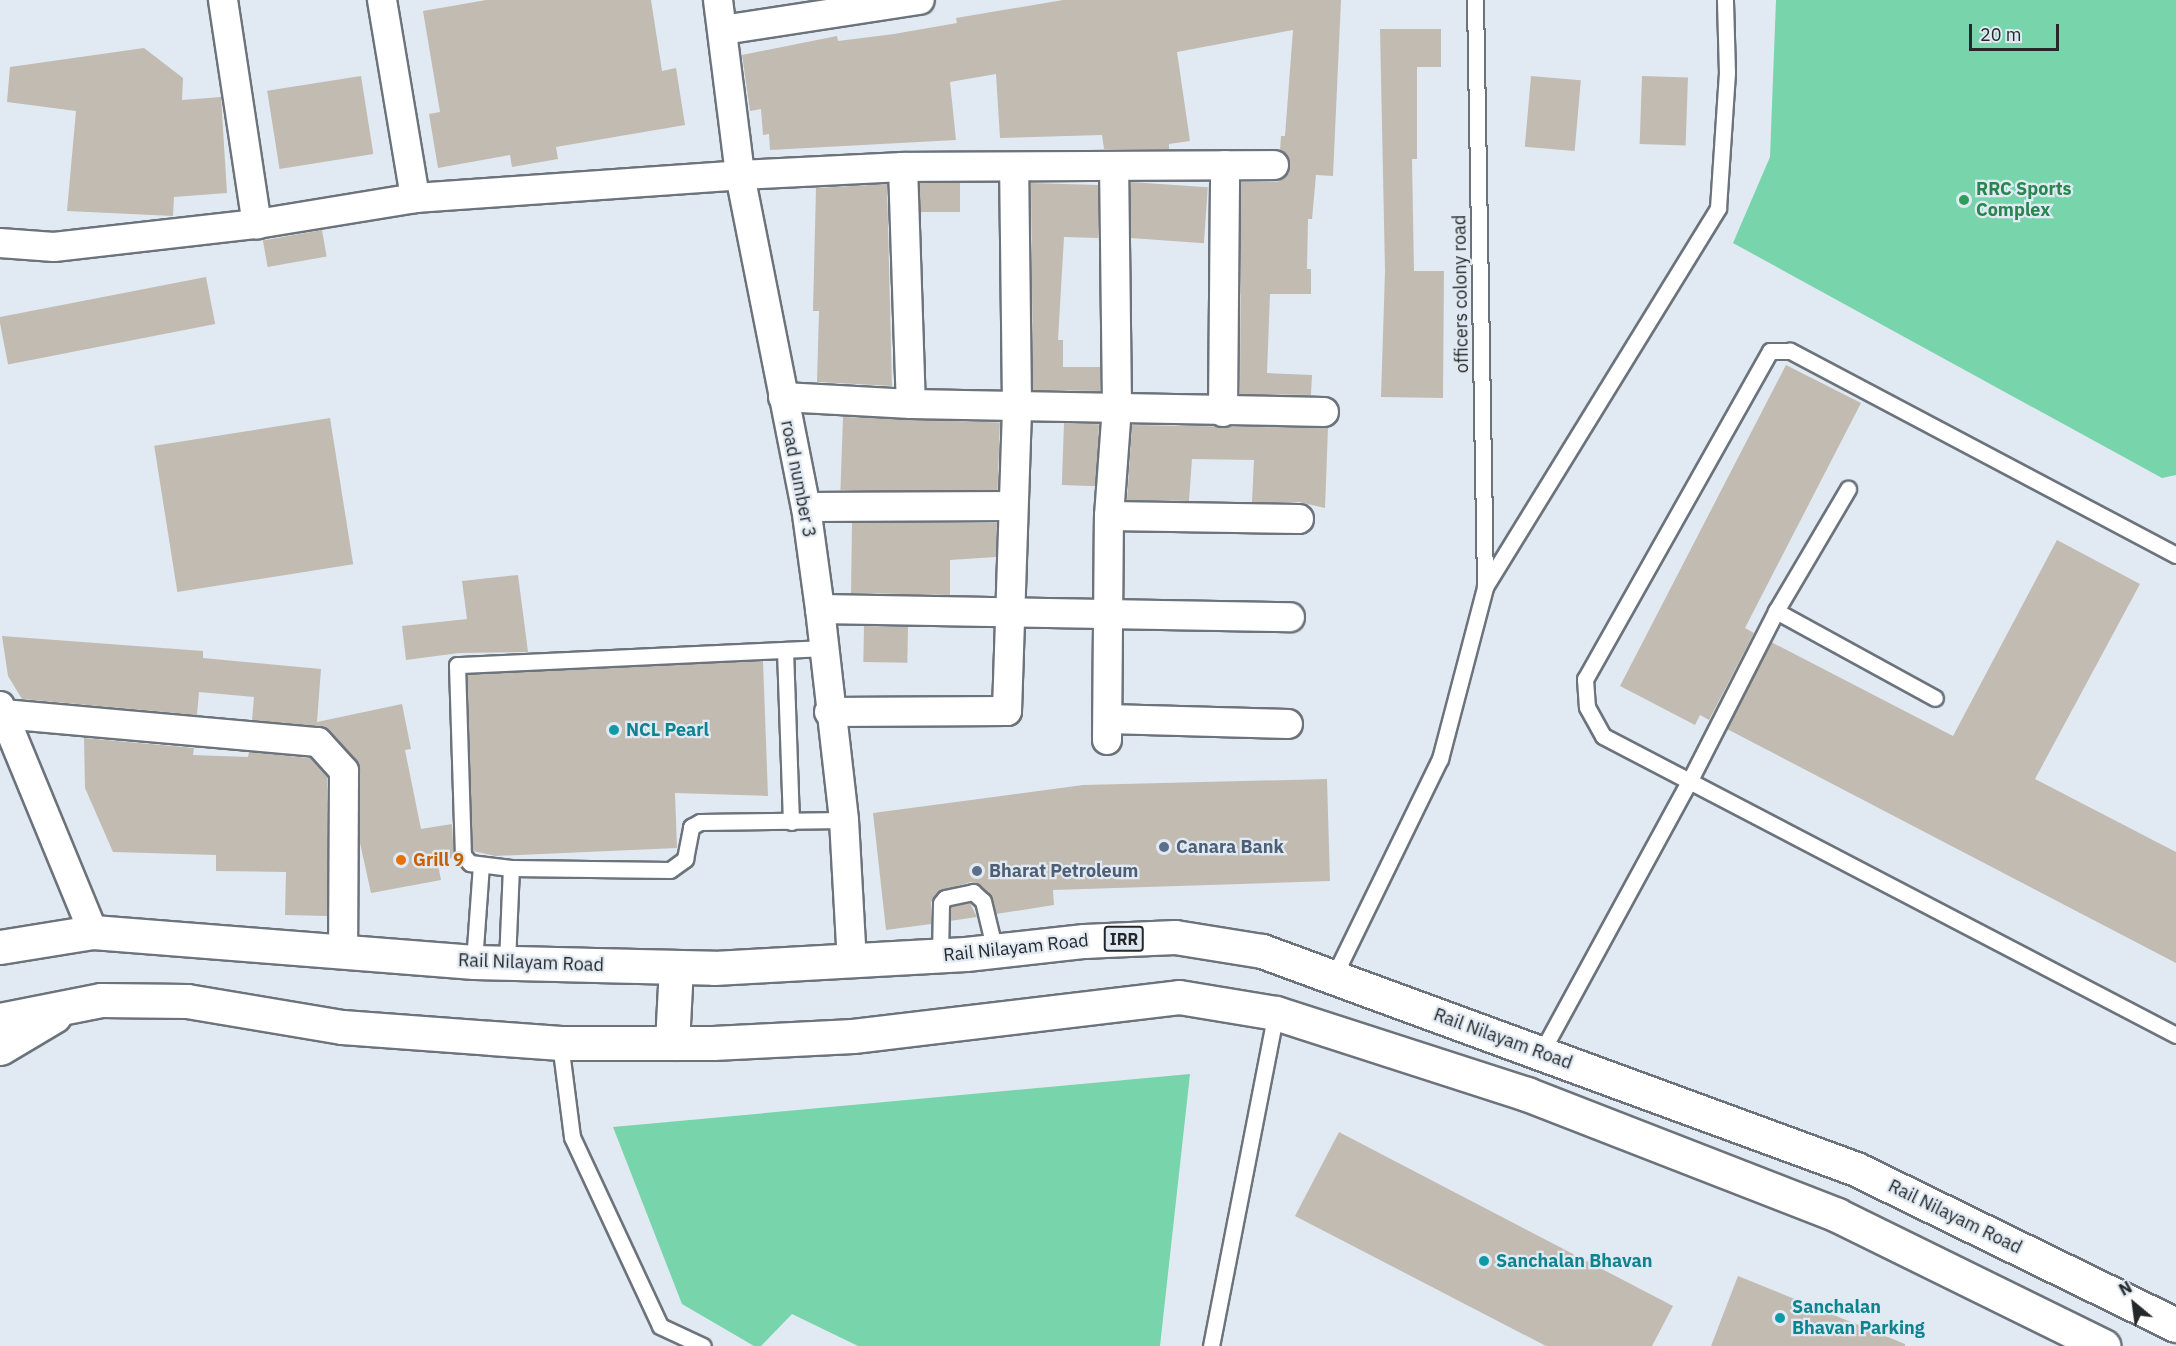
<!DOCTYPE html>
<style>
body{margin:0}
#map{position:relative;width:2176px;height:1346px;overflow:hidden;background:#e1eaf2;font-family:"IBM Plex Sans",sans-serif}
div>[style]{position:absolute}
.green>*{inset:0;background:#78d4ab}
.building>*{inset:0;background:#c2bbb2;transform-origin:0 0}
.roads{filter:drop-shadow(2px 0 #6c737b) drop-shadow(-2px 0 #6c737b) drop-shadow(0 2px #6c737b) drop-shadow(0 -2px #6c737b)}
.lane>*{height:15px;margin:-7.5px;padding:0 7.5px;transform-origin:7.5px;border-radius:7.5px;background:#fff}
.street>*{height:28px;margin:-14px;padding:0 14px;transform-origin:14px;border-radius:14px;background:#fff}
.primary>*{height:33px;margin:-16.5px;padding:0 16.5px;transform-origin:16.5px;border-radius:16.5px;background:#fff}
.dots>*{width:16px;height:16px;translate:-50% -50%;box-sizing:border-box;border:3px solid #e1eaf2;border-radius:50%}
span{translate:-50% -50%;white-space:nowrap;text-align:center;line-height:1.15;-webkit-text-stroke:4.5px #e1eaf2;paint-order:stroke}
.shield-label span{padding:2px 4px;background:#e1eaf2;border:2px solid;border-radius:4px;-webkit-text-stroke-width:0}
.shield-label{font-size:16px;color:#25282b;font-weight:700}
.leisure-label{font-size:18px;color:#27864d;font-weight:700}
.left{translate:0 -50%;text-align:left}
.street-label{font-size:18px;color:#25282b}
.culture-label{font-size:18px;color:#0d838f;font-weight:700}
.service-label{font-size:18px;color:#4e5e75;font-weight:700}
.food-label{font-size:18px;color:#c56008;font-weight:700}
.north{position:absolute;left:2104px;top:1274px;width:60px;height:60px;-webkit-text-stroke:4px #e1eaf2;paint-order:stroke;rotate:331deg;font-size:16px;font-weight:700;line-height:24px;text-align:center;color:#25282b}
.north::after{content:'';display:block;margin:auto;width:21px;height:27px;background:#25282b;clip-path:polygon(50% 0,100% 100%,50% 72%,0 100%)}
.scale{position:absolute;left:1969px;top:24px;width:90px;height:27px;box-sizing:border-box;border:3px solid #25282b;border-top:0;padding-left:8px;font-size:18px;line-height:21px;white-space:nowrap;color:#25282b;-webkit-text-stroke:4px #e1eaf2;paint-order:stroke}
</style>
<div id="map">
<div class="green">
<div style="clip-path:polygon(1776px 0,2176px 0,2176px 475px,2162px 478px,1733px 243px,1770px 157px)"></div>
<div style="clip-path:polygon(1190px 1074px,1160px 1346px,858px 1346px,792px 1314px,761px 1346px,754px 1346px,682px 1304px,613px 1127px)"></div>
</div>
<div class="building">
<div style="clip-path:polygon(486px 0,651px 0,662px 71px,676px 68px,685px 125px,556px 147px,558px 159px,512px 167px,510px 155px,438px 168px,429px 114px,440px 112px,423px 11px)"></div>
<div style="clip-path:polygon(1063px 0,1341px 0,1333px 176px,1316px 175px,1312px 219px,1308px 219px,1307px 269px,1311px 269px,1311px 294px,1270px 294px,1267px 373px,1312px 375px,1311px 395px,1240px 394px,1241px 182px,1278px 182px,1289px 173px,1288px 157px,1280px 150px,1281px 136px,1285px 136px,1293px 30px,1177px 52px,1190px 141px,1169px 144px,1169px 149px,1104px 149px,1102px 135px,1000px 138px,996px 74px,950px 82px,956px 140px,770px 150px,769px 134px,763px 135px,761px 109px,750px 111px,742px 55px,837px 36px,838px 41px,894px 34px,957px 23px,956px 18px)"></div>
<div style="clip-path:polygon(1380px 29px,1441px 29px,1441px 67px,1417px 67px,1417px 159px,1412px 159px,1414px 271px,1444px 271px,1443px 398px,1381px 397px,1385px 271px)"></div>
<div style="clip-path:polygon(144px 48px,183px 78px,182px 100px,221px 97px,227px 193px,174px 197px,173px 216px,67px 211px,76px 111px,7px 102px,10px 67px)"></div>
<div style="left:361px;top:76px;width:79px;height:95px;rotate:81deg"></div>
<div style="left:1531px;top:76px;width:50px;height:71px;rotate:5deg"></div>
<div style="left:1642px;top:76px;width:46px;height:68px;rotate:2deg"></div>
<div style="left:1131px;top:182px;width:77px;height:56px;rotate:4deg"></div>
<div style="left:920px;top:183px;width:40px;height:29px"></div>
<div style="clip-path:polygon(1031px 183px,1098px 185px,1098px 238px,1064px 237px,1058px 340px,1063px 340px,1063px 367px,1100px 367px,1100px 391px,1033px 390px)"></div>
<div style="clip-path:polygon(887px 184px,892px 386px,817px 382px,819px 311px,813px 311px,816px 188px)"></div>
<div style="left:322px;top:230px;width:27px;height:60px;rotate:80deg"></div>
<div style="left:206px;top:277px;width:48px;height:211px;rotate:79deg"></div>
<div style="clip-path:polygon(1786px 365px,1861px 403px,1745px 628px,1754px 633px,1709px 720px,1700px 715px,1695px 725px,1620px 686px)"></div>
<div style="left:843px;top:417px;width:157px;height:73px;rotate:2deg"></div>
<div style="left:330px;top:418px;width:148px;height:178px;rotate:81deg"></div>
<div style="left:1064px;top:423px;width:35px;height:62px;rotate:2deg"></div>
<div style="clip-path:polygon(1132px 425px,1328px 428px,1325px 508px,1299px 502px,1252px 502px,1254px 460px,1192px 459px,1189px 501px,1127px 500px)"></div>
<div style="clip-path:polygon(852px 523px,997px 523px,996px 557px,950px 560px,950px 595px,851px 593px)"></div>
<div style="clip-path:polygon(2057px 540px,2140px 584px,2035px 779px,2176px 852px,2176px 963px,1727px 729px,1771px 642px,1953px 736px)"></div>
<div style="clip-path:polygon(518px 575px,528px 652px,459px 653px,406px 660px,402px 626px,467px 619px,462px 581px)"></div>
<div style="left:864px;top:626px;width:44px;height:36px;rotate:1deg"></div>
<div style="clip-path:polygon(2px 636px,203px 651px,203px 658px,321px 669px,317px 722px,402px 704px,411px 749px,405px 750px,421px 829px,452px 824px,454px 858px,437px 859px,441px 880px,371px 893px,360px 843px,360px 770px,356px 760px,330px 730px,319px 726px,252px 720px,254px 697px,199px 692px,197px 715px,22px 699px,8px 676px)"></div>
<div style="clip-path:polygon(763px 661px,768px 796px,675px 793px,677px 848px,495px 856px,473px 851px,467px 674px)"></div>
<div style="clip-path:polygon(84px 738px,194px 748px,193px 755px,248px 757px,249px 752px,310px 758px,327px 777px,327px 916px,285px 915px,286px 872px,216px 871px,216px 855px,113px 852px,85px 788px)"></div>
<div style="clip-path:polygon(1327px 779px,1330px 881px,1053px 890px,1054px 905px,996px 914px,990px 894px,971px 882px,937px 892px,931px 902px,931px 924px,886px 930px,873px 813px,1083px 785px)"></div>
<div style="clip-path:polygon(970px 903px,977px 917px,950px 921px,951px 907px)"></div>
<div style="clip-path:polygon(1339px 1132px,1673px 1306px,1652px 1346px,1546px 1346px,1295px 1216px)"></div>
<div style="clip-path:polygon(1738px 1276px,1905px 1344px,1905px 1346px,1711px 1346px)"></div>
</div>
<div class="roads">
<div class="lane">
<div style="left:1475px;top:0;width:587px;rotate:89.02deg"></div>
<div style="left:2176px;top:555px;width:437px;rotate:-152.1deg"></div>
<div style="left:1790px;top:351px;width:20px;rotate:180deg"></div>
<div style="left:1770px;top:351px;width:377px;rotate:119.4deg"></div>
<div style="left:1585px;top:679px;width:28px;rotate:86deg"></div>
<div style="left:1587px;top:707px;width:33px;rotate:61deg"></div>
<div style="left:1603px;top:736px;width:646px;rotate:27.56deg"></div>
<div style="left:1776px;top:611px;width:181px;rotate:28.7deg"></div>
<div style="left:823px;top:648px;width:366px;rotate:177.3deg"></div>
<div style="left:457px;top:665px;width:190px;rotate:88.2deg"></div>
<div style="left:463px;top:855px;width:11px;rotate:49deg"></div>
<div style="left:470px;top:863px;width:41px;rotate:7deg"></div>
<div style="left:511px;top:868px;width:159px;rotate:0.7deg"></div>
<div style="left:670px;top:870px;width:19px;rotate:-36deg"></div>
<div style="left:685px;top:859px;width:33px;rotate:-79deg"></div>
<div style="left:691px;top:827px;width:10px;rotate:-29deg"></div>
<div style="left:700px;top:822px;width:144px;rotate:-0.8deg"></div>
<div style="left:785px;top:650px;width:172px;rotate:88deg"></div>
<div style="left:940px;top:956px;width:53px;rotate:-88.9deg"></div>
<div style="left:941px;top:903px;width:6px;rotate:-51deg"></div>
<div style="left:945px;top:898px;width:29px;rotate:-12deg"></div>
<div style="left:973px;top:892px;width:13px;rotate:42deg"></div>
<div style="left:983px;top:901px;width:51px;rotate:76.5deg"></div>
<div style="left:474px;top:962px;width:97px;rotate:-85.9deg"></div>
<div style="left:507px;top:962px;width:94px;rotate:-87.6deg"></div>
<div style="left:1334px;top:976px;width:242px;rotate:-64deg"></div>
<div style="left:1440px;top:759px;width:178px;rotate:-75.3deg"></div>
<div style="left:1485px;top:587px;width:445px;rotate:-58.4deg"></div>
<div style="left:1718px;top:208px;width:135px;rotate:-86.2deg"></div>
<div style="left:1727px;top:73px;width:73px;rotate:-91.6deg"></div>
<div style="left:560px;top:1043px;width:95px;rotate:82.7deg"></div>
<div style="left:572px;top:1137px;width:208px;rotate:65deg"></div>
<div style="left:660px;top:1326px;width:47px;rotate:24.9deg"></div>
<div style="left:1541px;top:1053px;width:309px;rotate:-61.4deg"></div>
<div style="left:1689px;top:782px;width:192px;rotate:-63deg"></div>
<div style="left:1776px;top:611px;width:142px;rotate:-59.5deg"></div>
<div style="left:1211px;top:1346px;width:339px;rotate:-79deg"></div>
</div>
<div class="street">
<div style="left:223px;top:0;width:227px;rotate:81.4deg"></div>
<div style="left:382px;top:0;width:201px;rotate:80.5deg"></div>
<div style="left:718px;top:0;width:176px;rotate:82.8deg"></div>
<div style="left:740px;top:175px;width:338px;rotate:78.8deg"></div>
<div style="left:806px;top:507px;width:103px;rotate:82.2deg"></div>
<div style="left:820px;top:609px;width:212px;rotate:83.5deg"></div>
<div style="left:844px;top:820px;width:142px;rotate:86.8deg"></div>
<div style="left:723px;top:30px;width:199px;rotate:-8.7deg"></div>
<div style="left:903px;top:167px;width:237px;rotate:88.1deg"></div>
<div style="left:0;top:243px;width:54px;rotate:4.2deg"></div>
<div style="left:54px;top:247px;width:204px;rotate:-6.5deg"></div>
<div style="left:257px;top:224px;width:160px;rotate:-9.3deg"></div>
<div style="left:415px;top:198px;width:326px;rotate:-4deg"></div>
<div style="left:740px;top:175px;width:163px;rotate:-2.8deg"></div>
<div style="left:903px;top:167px;width:371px;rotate:-0.3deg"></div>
<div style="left:783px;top:397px;width:128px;rotate:3.1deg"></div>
<div style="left:911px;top:404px;width:413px;rotate:1.1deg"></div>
<div style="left:1223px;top:412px;width:247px;rotate:-89.5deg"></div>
<div style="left:806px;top:507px;width:206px;rotate:-0.3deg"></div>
<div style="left:1109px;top:516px;width:190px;rotate:0.9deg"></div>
<div style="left:820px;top:609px;width:470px;rotate:1deg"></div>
<div style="left:0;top:706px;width:244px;rotate:67.6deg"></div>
<div style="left:829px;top:712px;width:178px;rotate:-0.3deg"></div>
<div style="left:1007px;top:711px;width:307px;rotate:-88.1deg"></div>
<div style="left:1017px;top:404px;width:237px;rotate:-90.7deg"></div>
<div style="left:3px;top:714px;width:316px;rotate:5.1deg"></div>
<div style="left:318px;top:742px;width:39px;rotate:48deg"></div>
<div style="left:344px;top:771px;width:183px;rotate:90.3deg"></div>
<div style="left:1108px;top:719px;width:180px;rotate:1.6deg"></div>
<div style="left:1107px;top:740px;width:224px;rotate:-89.5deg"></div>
<div style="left:1109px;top:516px;width:110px;rotate:-85.8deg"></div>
<div style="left:1117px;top:406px;width:239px;rotate:-90.7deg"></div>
</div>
<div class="primary">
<div style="left:0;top:947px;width:94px;rotate:-9.2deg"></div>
<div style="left:93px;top:932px;width:382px;rotate:4.5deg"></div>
<div style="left:474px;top:962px;width:240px;rotate:1.4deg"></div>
<div style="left:714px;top:968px;width:252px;rotate:-3.2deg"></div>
<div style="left:966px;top:954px;width:119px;rotate:-6.3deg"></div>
<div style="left:1084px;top:941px;width:91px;rotate:-2.5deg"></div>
<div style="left:1175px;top:937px;width:88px;rotate:9.1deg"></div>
<div style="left:1262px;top:951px;width:633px;rotate:20.15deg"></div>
<div style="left:1856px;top:1169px;width:356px;rotate:26deg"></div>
<div style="left:0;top:1020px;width:103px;rotate:-11.2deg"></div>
<div style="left:101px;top:1000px;width:86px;rotate:0.7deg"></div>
<div style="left:187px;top:1001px;width:157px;rotate:9.5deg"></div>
<div style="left:342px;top:1027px;width:219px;rotate:4.2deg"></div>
<div style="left:560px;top:1043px;width:153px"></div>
<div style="left:713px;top:1043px;width:140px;rotate:-2.9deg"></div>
<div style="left:853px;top:1036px;width:328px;rotate:-6.8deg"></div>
<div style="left:1179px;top:997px;width:98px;rotate:9.4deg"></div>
<div style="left:1276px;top:1013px;width:264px;rotate:17.9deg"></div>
<div style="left:1527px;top:1094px;width:333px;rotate:21.3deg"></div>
<div style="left:1837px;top:1215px;width:297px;rotate:26.2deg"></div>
<div style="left:672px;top:1043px;width:76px;rotate:-87deg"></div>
<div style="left:0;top:1048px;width:63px;rotate:-30.7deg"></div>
</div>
</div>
<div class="dots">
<div style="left:1964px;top:200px;background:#2e9e5b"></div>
<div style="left:614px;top:730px;background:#0f9aa8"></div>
<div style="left:1164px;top:847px;background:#5c6f8a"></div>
<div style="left:401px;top:860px;background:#e8710a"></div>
<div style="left:977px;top:871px;background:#5c6f8a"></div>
<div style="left:1484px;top:1261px;background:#0f9aa8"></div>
<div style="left:1780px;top:1318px;background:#0f9aa8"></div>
</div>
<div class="shield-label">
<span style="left:1124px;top:939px">IRR</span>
</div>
<div class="leisure-label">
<span class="left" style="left:1976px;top:200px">RRC Sports<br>Complex</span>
</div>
<div class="street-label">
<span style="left:1461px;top:294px;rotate:-91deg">officers colony road</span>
<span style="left:798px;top:479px;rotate:79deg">road number 3</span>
<span style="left:1016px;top:948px;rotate:-6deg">Rail Nilayam Road</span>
<span style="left:531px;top:963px;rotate:2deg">Rail Nilayam Road</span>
<span style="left:1503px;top:1039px;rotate:20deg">Rail Nilayam Road</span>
<span style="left:1955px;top:1217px;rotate:26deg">Rail Nilayam Road</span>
</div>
<div class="culture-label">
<span class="left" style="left:626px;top:730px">NCL Pearl</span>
<span class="left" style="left:1496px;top:1261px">Sanchalan Bhavan</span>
<span class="left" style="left:1792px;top:1318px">Sanchalan<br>Bhavan Parking</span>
</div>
<div class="service-label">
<span class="left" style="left:1176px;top:847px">Canara Bank</span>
<span class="left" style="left:989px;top:871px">Bharat Petroleum</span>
</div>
<div class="food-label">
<span class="left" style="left:413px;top:860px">Grill 9</span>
</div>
<div class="north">N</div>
<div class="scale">20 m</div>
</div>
